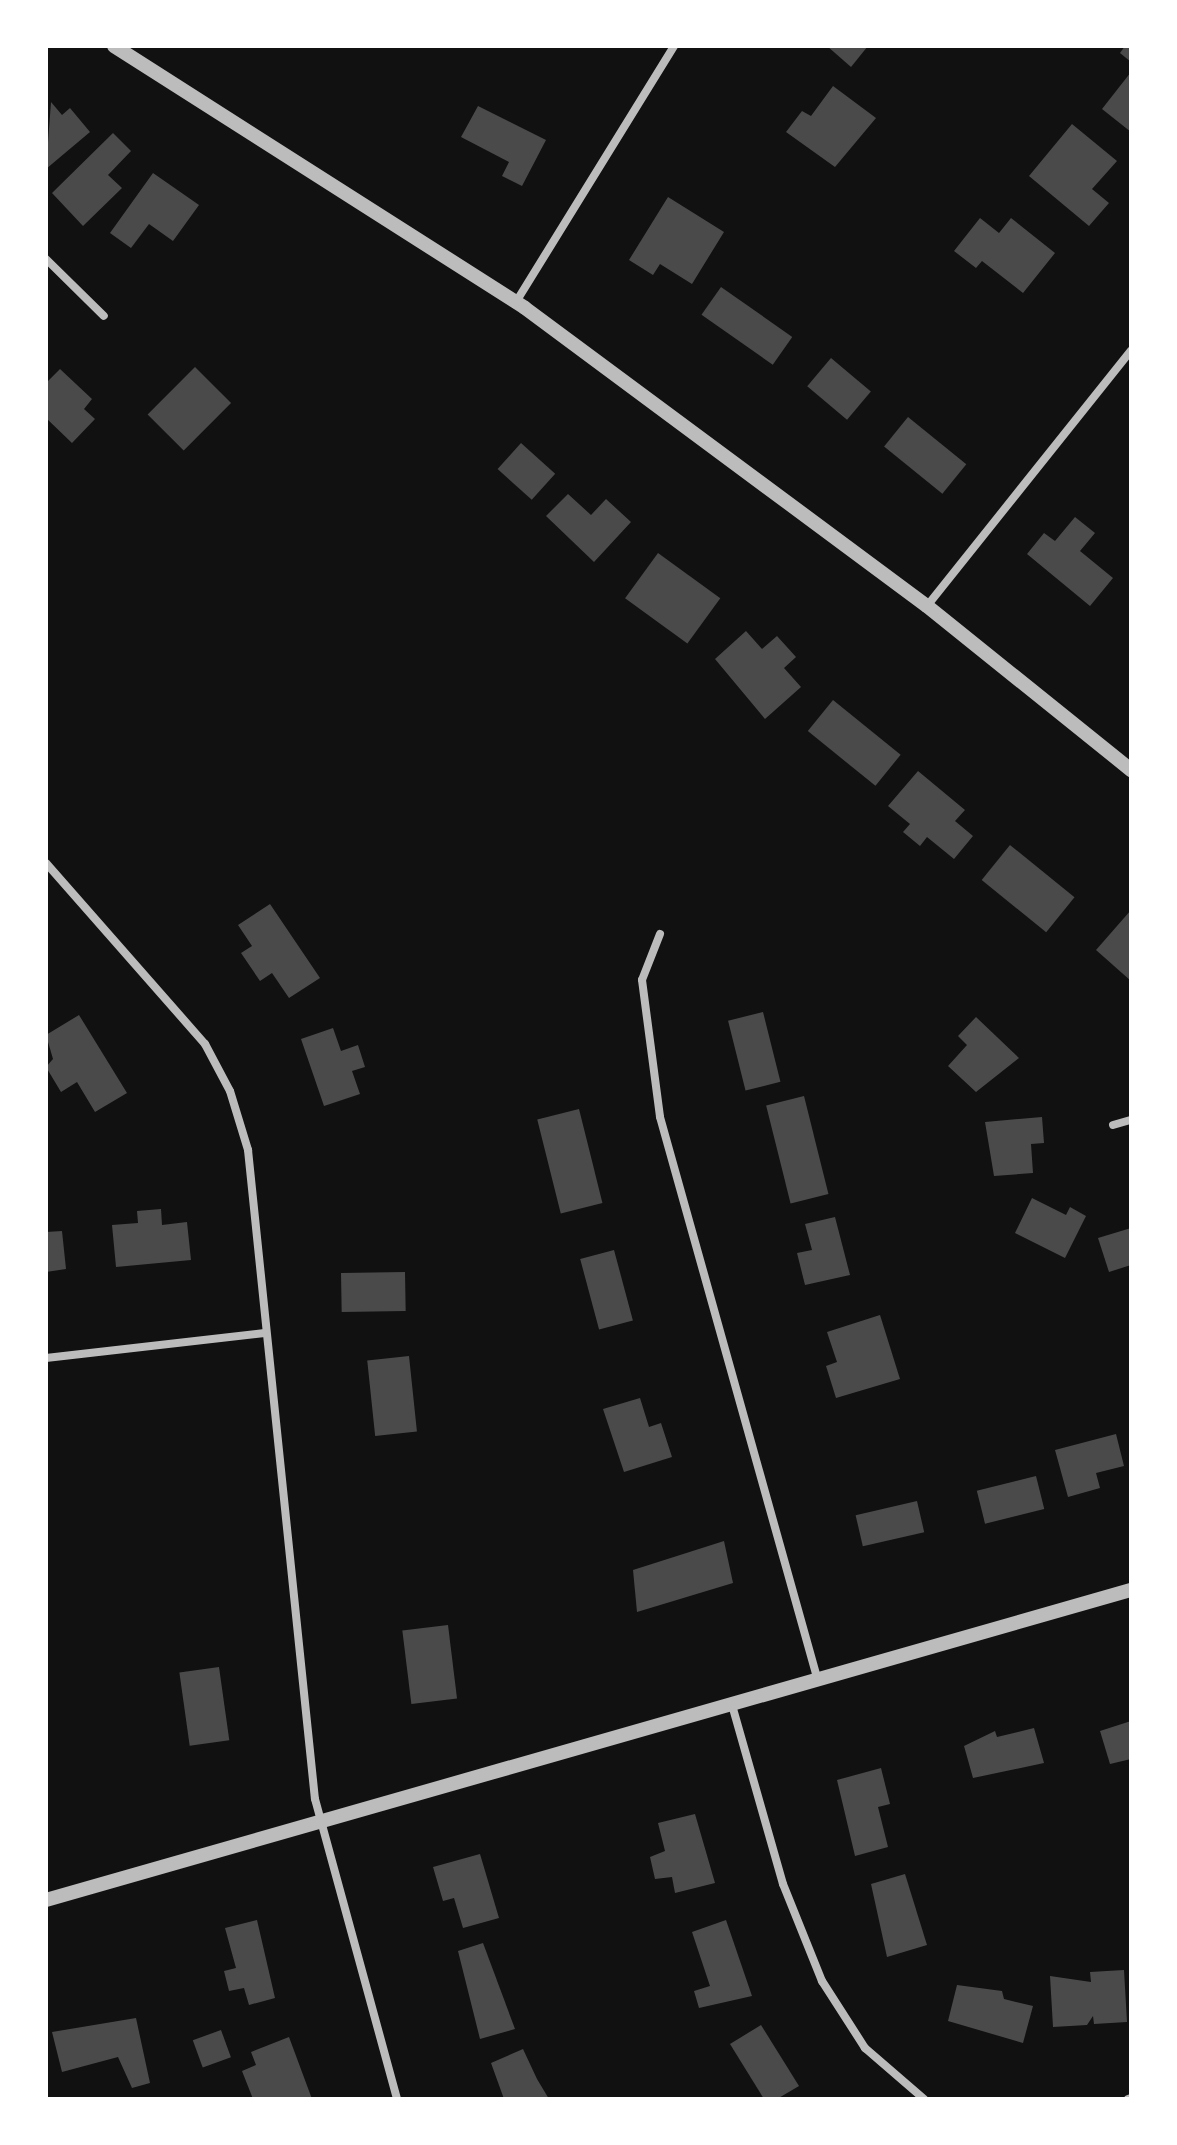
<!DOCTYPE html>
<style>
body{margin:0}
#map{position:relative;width:1177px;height:2145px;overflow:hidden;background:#111;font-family:Poppins,sans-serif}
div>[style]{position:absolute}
.building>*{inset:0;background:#4a4a4a;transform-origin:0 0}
.minor>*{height:8px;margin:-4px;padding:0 4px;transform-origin:4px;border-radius:4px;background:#bcbcbc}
.tertiary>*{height:14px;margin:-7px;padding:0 7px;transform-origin:7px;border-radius:7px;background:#bcbcbc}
span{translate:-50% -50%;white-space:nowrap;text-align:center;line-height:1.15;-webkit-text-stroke:6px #fff;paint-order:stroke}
.frame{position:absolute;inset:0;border:48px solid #fff;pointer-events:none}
</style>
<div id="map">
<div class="building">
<div style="clip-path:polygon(827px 46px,868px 46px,851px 67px)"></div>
<div style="clip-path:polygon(1125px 46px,1131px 46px,1131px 62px,1120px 53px)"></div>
<div style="clip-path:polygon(1131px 72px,1131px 132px,1102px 109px)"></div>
<div style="clip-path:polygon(833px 86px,876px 118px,835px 167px,786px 132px,802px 111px,811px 116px)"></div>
<div style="clip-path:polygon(51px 102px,62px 115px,70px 108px,90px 132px,46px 169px)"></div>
<div style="clip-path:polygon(478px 106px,546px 140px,522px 186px,502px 176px,509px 162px,461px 137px)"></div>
<div style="clip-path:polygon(1072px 124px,1117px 161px,1092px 189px,1109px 203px,1089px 226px,1029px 176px)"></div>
<div style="clip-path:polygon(113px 133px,131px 151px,108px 175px,122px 188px,83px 226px,52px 193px)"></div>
<div style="clip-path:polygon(153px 173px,199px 205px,173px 241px,149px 224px,131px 248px,110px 233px)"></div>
<div style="clip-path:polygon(668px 197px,724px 232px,692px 284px,660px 264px,653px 275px,629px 260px)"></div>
<div style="clip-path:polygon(980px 218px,999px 233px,1011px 218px,1055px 253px,1023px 293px,982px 261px,976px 268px,954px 251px)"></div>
<div style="left:721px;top:287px;width:87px;height:34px;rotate:35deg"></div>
<div style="left:831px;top:358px;width:52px;height:37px;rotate:40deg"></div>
<div style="left:195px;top:367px;width:51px;height:67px;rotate:45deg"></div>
<div style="clip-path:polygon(60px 369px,92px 399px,84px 409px,95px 419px,72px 443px,46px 418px,46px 383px)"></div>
<div style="left:908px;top:417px;width:75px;height:38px;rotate:39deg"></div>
<div style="left:521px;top:443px;width:46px;height:35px;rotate:42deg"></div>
<div style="clip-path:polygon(568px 494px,591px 515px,606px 499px,631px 522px,594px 562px,546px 516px)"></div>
<div style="clip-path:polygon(1075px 517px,1095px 533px,1080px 551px,1113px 578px,1090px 606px,1027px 554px,1044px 533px,1055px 541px)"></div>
<div style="left:658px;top:553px;width:77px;height:56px;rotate:36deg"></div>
<div style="clip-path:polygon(746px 631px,762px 649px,777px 636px,796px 657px,784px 668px,801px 687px,765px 719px,715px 659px)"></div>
<div style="left:833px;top:700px;width:87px;height:40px;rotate:39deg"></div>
<div style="clip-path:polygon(918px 771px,965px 810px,955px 821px,973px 836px,954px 859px,927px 837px,920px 846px,903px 832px,910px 824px,888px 806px)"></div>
<div style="left:1010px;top:845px;width:83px;height:45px;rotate:39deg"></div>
<div style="clip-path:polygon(270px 904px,320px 978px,289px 998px,272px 973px,260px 981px,241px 953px,252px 946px,238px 925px)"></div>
<div style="clip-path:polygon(1131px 910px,1131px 981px,1096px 950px)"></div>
<div style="left:763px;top:1012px;width:72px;height:36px;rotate:76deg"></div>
<div style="clip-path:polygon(79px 1015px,127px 1093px,95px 1112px,77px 1082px,61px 1092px,46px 1067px,53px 1059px,46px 1035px)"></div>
<div style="clip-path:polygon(976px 1017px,1019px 1058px,976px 1092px,948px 1066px,967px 1045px,958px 1036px)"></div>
<div style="clip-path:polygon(333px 1028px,341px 1051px,358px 1045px,365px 1067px,352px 1071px,360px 1094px,324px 1106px,301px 1039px)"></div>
<div style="left:804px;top:1096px;width:101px;height:39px;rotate:76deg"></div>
<div style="left:579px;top:1109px;width:97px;height:43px;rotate:76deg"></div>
<div style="clip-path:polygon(1042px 1117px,1044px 1143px,1031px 1144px,1033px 1173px,994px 1176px,985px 1122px)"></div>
<div style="clip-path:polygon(1032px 1198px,1066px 1215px,1070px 1207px,1086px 1216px,1065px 1258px,1015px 1233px)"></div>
<div style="clip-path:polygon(161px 1209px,162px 1225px,187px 1222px,191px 1260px,116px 1267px,112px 1225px,138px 1223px,137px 1211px)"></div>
<div style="clip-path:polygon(835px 1217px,850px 1275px,805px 1285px,797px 1253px,812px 1250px,805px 1224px)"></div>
<div style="clip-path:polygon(1131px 1228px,1131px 1265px,1109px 1272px,1098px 1238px)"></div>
<div style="clip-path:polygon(62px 1231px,66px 1269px,46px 1272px,46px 1232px)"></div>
<div style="left:614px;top:1250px;width:73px;height:35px;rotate:75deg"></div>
<div style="left:405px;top:1272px;width:39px;height:64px;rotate:89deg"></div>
<div style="clip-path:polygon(880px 1315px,900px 1379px,836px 1398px,826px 1366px,837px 1362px,827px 1332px)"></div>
<div style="left:409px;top:1356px;width:76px;height:42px;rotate:84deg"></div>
<div style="clip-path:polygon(640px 1398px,649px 1427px,661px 1423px,672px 1457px,624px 1472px,603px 1409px)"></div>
<div style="clip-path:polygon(1116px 1434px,1124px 1466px,1096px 1473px,1100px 1488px,1068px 1497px,1055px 1450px)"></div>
<div style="left:1036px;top:1476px;width:34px;height:61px;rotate:76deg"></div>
<div style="left:917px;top:1501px;width:32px;height:63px;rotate:77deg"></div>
<div style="clip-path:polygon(724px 1541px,733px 1583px,637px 1612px,633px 1570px)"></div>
<div style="left:448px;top:1625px;width:74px;height:46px;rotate:83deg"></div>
<div style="left:219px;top:1667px;width:74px;height:40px;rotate:82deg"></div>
<div style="clip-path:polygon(1131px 1721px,1131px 1759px,1110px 1764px,1100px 1731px)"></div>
<div style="clip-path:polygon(1034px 1728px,1044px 1763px,973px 1778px,964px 1746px,995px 1731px,997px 1737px)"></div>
<div style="clip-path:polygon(881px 1768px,890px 1804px,878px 1807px,888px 1847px,855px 1856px,837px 1780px)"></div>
<div style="clip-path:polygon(695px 1814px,715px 1883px,675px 1893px,672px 1877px,655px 1879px,650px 1857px,665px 1851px,658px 1823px)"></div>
<div style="clip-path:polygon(480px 1854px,499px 1918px,463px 1928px,454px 1898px,443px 1901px,433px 1867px)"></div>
<div style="clip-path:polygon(905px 1874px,927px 1945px,887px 1957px,871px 1884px)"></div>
<div style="clip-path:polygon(257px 1920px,275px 1998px,249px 2005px,244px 1988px,229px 1991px,224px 1971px,236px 1968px,225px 1928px)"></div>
<div style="clip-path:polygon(726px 1920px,752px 1996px,699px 2008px,694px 1991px,710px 1986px,692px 1932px)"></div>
<div style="clip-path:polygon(483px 1943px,515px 2029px,480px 2039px,458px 1951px)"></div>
<div style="clip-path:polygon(1124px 1970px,1127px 2022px,1094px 2024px,1093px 2016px,1087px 2025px,1053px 2027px,1050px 1976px,1091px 1982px,1090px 1972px)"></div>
<div style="clip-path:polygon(957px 1985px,1002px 1991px,1004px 1999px,1033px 2006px,1023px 2043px,948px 2021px)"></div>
<div style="clip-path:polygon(136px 2018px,150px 2083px,132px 2088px,118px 2057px,62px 2072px,52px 2032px)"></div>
<div style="clip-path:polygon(761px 2025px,799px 2086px,777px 2099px,764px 2099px,730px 2044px)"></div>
<div style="left:221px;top:2030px;width:29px;height:30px;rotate:70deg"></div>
<div style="clip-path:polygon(289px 2037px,312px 2099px,253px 2099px,242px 2071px,256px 2065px,251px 2052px)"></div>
<div style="clip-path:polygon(523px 2049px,537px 2079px,549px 2099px,504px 2099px,491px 2063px)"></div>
</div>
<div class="minor">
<div style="left:46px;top:259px;width:81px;rotate:44.5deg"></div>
<div style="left:516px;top:302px;width:301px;rotate:-58.3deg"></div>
<div style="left:927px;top:606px;width:327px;rotate:-51.4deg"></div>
<div style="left:46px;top:863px;width:241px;rotate:48.7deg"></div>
<div style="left:205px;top:1044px;width:53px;rotate:62deg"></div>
<div style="left:230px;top:1091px;width:62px;rotate:73deg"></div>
<div style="left:248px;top:1150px;width:652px;rotate:84.11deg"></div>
<div style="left:315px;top:1799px;width:311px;rotate:74.7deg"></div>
<div style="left:660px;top:934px;width:49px;rotate:111.4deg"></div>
<div style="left:642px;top:980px;width:138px;rotate:82.5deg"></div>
<div style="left:660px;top:1117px;width:586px;rotate:74.35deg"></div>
<div style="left:1113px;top:1125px;width:19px;rotate:-16deg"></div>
<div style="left:46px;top:1358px;width:220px;rotate:-6.5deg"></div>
<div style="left:732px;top:1705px;width:186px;rotate:74.1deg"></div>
<div style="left:783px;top:1884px;width:105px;rotate:68.1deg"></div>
<div style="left:822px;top:1981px;width:80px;rotate:57.3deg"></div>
<div style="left:865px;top:2048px;width:78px;rotate:40.8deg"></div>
<div style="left:1128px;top:2099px;width:3px;rotate:-18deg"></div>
</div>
<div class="tertiary">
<div style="left:114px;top:46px;width:487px;rotate:32.5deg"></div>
<div style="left:525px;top:308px;width:500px;rotate:36.55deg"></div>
<div style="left:927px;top:606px;width:262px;rotate:38.8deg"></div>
<div style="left:46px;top:1900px;width:1128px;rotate:-15.95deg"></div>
</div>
<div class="frame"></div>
</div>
